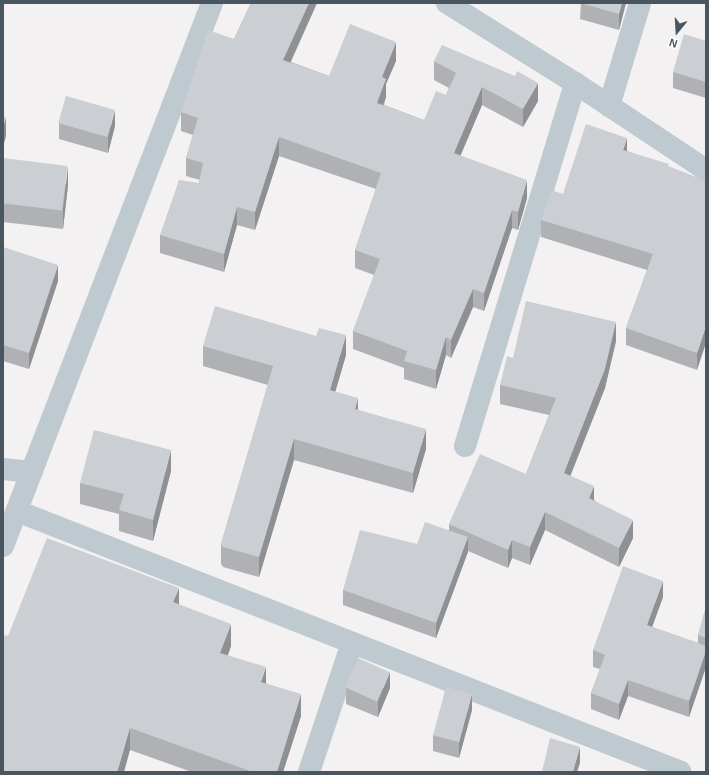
<!DOCTYPE html>
<style>
body{margin:0}
#map{position:relative;width:709px;height:775px;overflow:hidden;background:#f3f1f1;font-family:Helvetica,sans-serif}
div>[style]{position:absolute}
.minor>*{height:22px;margin:-11px;padding:0 11px;transform-origin:11px;border-radius:11px;background:#bfc9d0}
.tertiary>*{height:22px;margin:-11px;padding:0 11px;transform-origin:11px;border-radius:11px;background:#bfc9d0}
.wall>*{inset:0;background:#afb1b5}
.shaded-wall>*{inset:0;background:#8e9094}
.building>*{inset:0;background:#cbced3;transform-origin:0 0}
span{translate:-50% -50%;white-space:nowrap;text-align:center;line-height:1.15;-webkit-text-stroke:3.5px #fff;paint-order:stroke}
.frame{position:absolute;inset:0;border:4px solid #49555f;pointer-events:none}
.north{position:absolute;left:657px;top:12px;width:40px;height:40px;-webkit-text-stroke:3px #fff;paint-order:stroke;rotate:198deg;font-size:11px;font-weight:700;line-height:16px;text-align:center;color:#49555f}
.north::after{content:'';display:block;margin:auto;width:14px;height:18px;background:#49555f;clip-path:polygon(50% 0,100% 100%,50% 72%,0 100%)}
</style>
<div id="map">
<div class="minor">
<div style="left:609px;top:106px;width:108px;rotate:-73.2deg"></div>
<div style="left:465px;top:446px;width:379px;rotate:-73.1deg"></div>
<div style="left:3px;top:469px;width:29px;rotate:6deg"></div>
<div style="left:17px;top:511px;width:713px;rotate:21.46deg"></div>
<div style="left:3px;top:546px;width:582px;rotate:-68.95deg"></div>
<div style="left:309px;top:772px;width:136px;rotate:-71.6deg"></div>
</div>
<div class="tertiary">
<div style="left:447px;top:3px;width:151px;rotate:32deg"></div>
<div style="left:575px;top:83px;width:157px;rotate:33.6deg"></div>
</div>
<div class="wall">
<div style="clip-path:polygon(251px 3px,317px 3px,291px 62px,329px 76px,396px 61px,386px 84px,386px 97px,384px 105px,424px 120px,446px 95px,449px 88px,434px 80px,434px 61px,538px 101px,523px 127px,482px 105px,460px 156px,527px 198px,518px 230px,512px 228px,484px 311px,473px 307px,451px 358px,446px 355px,436px 389px,404px 379px,404px 368px,353px 349px,353px 331px,374px 275px,355px 268px,355px 250px,376px 189px,279px 156px,255px 230px,237px 225px,224px 272px,160px 253px,160px 235px,199px 183px,200px 180px,186px 176px,186px 158px,193px 135px,181px 131px,181px 112px,234px 39px)"></div>
<div style="clip-path:polygon(581px 3px,626px 3px,619px 30px,580px 19px)"></div>
<div style="clip-path:polygon(706px 41px,706px 98px,673px 88px,673px 72px)"></div>
<div style="clip-path:polygon(59px 123px,115px 126px,108px 153px,59px 139px)"></div>
<div style="clip-path:polygon(627px 151px,706px 181px,697px 370px,626px 345px,626px 328px,647px 270px,541px 237px,541px 220px,563px 194px)"></div>
<div style="clip-path:polygon(3px 158px,68px 185px,63px 229px,3px 222px)"></div>
<div style="clip-path:polygon(3px 247px,58px 281px,29px 369px,3px 361px)"></div>
<div style="clip-path:polygon(616px 341px,605px 388px,570px 476px,633px 538px,619px 567px,545px 530px,530px 565px,512px 558px,508px 568px,468px 551px,436px 638px,343px 605px,343px 590px,417px 544px,449px 530px,449px 524px,526px 474px,549px 415px,500px 404px,500px 385px,513px 358px)"></div>
<div style="clip-path:polygon(203px 346px,346px 355px,335px 392px,358px 410px,426px 449px,413px 493px,294px 460px,259px 577px,223px 567px,221px 564px,221px 544px,268px 385px,203px 366px)"></div>
<div style="clip-path:polygon(171px 471px,153px 541px,119px 531px,119px 514px,80px 504px,80px 483px)"></div>
<div style="clip-path:polygon(663px 597px,652px 627px,698px 643px,698px 635px,706px 607px,706px 667px,689px 717px,628px 696px,619px 720px,591px 709px,591px 693px,600px 669px,593px 667px,593px 650px)"></div>
<div style="clip-path:polygon(179px 604px,231px 646px,228px 655px,266px 683px,301px 716px,283px 772px,192px 772px,130px 750px,8px 636px)"></div>
<div style="clip-path:polygon(346px 688px,390px 688px,378px 717px,346px 704px)"></div>
<div style="clip-path:polygon(472px 710px,459px 758px,433px 751px,433px 735px)"></div>
</div>
<div class="shaded-wall">
<div style="clip-path:polygon(309px 3px,317px 3px,283px 78px,283px 60px)"></div>
<div style="clip-path:polygon(622px 3px,626px 3px,619px 30px,619px 14px)"></div>
<div style="clip-path:polygon(396px 42px,396px 61px,386px 84px,386px 97px,377px 121px,377px 103px,382px 77px)"></div>
<div style="clip-path:polygon(538px 83px,538px 101px,523px 127px,523px 109px)"></div>
<div style="clip-path:polygon(482px 87px,482px 105px,454px 171px,454px 153px)"></div>
<div style="clip-path:polygon(115px 110px,115px 126px,108px 153px,108px 137px)"></div>
<div style="clip-path:polygon(6px 117px,6px 136px,3px 147px,3px 128px)"></div>
<div style="clip-path:polygon(279px 137px,279px 156px,255px 230px,255px 212px)"></div>
<div style="clip-path:polygon(627px 138px,627px 155px,623px 150px)"></div>
<div style="clip-path:polygon(68px 166px,68px 185px,63px 229px,63px 210px)"></div>
<div style="clip-path:polygon(527px 180px,527px 198px,518px 230px,518px 212px)"></div>
<div style="clip-path:polygon(237px 207px,237px 225px,224px 272px,224px 254px)"></div>
<div style="clip-path:polygon(512px 210px,512px 228px,484px 311px,484px 293px)"></div>
<div style="clip-path:polygon(58px 265px,58px 281px,29px 369px,29px 353px)"></div>
<div style="clip-path:polygon(473px 289px,473px 307px,451px 358px,451px 340px)"></div>
<div style="clip-path:polygon(616px 322px,616px 341px,605px 388px,564px 492px,564px 473px)"></div>
<div style="clip-path:polygon(706px 326px,706px 343px,697px 370px,697px 353px)"></div>
<div style="clip-path:polygon(346px 335px,346px 355px,330px 410px,330px 390px)"></div>
<div style="clip-path:polygon(446px 337px,446px 355px,436px 389px,436px 370px)"></div>
<div style="clip-path:polygon(358px 398px,358px 418px,355px 409px)"></div>
<div style="clip-path:polygon(426px 429px,426px 449px,413px 493px,413px 473px)"></div>
<div style="clip-path:polygon(294px 439px,294px 460px,259px 577px,259px 557px)"></div>
<div style="clip-path:polygon(171px 450px,171px 471px,153px 541px,153px 520px)"></div>
<div style="clip-path:polygon(594px 486px,594px 504px,589px 498px)"></div>
<div style="clip-path:polygon(545px 512px,545px 530px,530px 565px,530px 547px)"></div>
<div style="clip-path:polygon(633px 520px,633px 538px,619px 567px,619px 548px)"></div>
<div style="clip-path:polygon(468px 537px,468px 552px,436px 638px,436px 623px)"></div>
<div style="clip-path:polygon(512px 540px,512px 558px,508px 568px,508px 550px)"></div>
<div style="clip-path:polygon(663px 581px,663px 597px,647px 641px,647px 625px)"></div>
<div style="clip-path:polygon(179px 588px,179px 610px,173px 602px)"></div>
<div style="clip-path:polygon(231px 624px,231px 646px,220px 675px,220px 653px)"></div>
<div style="clip-path:polygon(706px 651px,706px 667px,689px 717px,689px 701px)"></div>
<div style="clip-path:polygon(266px 667px,266px 689px,261px 682px)"></div>
<div style="clip-path:polygon(390px 672px,390px 688px,378px 717px,378px 701px)"></div>
<div style="clip-path:polygon(628px 680px,628px 696px,619px 720px,619px 704px)"></div>
<div style="clip-path:polygon(301px 694px,301px 716px,283px 772px,277px 772px)"></div>
<div style="clip-path:polygon(472px 694px,472px 710px,459px 758px,459px 742px)"></div>
<div style="clip-path:polygon(130px 728px,130px 750px,124px 772px,117px 772px)"></div>
<div style="clip-path:polygon(580px 747px,580px 763px,577px 772px,573px 771px)"></div>
</div>
<div class="building">
<div style="clip-path:polygon(251px 3px,309px 3px,283px 60px,329px 76px,350px 24px,396px 42px,382px 77px,386px 79px,377px 103px,424px 120px,436px 91px,446px 95px,456px 73px,434px 61px,442px 45px,515px 76px,517px 71px,538px 83px,523px 109px,482px 87px,454px 153px,527px 180px,518px 212px,512px 210px,484px 293px,473px 289px,451px 340px,446px 337px,436px 370px,404px 361px,407px 351px,353px 331px,380px 259px,355px 250px,381px 173px,279px 137px,255px 212px,237px 207px,224px 254px,160px 235px,179px 180px,199px 183px,203px 163px,186px 158px,198px 118px,181px 112px,208px 30px,234px 39px)"></div>
<div style="clip-path:polygon(580px 3px,622px 3px,619px 14px)"></div>
<div style="clip-path:polygon(684px 34px,706px 41px,706px 82px,673px 72px)"></div>
<div style="left:66px;top:96px;width:51px;height:28px;rotate:16deg"></div>
<div style="clip-path:polygon(3px 117px,6px 117px,3px 128px)"></div>
<div style="clip-path:polygon(586px 124px,627px 138px,623px 150px,669px 164px,668px 166px,706px 181px,706px 326px,697px 353px,626px 328px,653px 254px,541px 220px,551px 190px,563px 194px)"></div>
<div style="left:3px;top:158px;width:65px;height:45px;rotate:7deg"></div>
<div style="clip-path:polygon(3px 247px,58px 265px,29px 353px,3px 345px)"></div>
<div style="clip-path:polygon(526px 301px,616px 322px,605px 369px,564px 473px,594px 486px,589px 498px,633px 520px,619px 548px,545px 512px,530px 547px,512px 540px,508px 550px,449px 524px,480px 454px,526px 474px,556px 398px,500px 385px,507px 356px,513px 358px)"></div>
<div style="clip-path:polygon(215px 306px,316px 336px,319px 328px,346px 335px,330px 390px,358px 398px,355px 409px,426px 429px,413px 473px,294px 439px,259px 557px,223px 547px,221px 544px,273px 366px,203px 346px)"></div>
<div style="clip-path:polygon(94px 430px,171px 450px,153px 520px,119px 510px,124px 494px,80px 483px)"></div>
<div style="clip-path:polygon(425px 522px,468px 537px,436px 623px,343px 590px,360px 530px,417px 544px)"></div>
<div style="clip-path:polygon(47px 538px,179px 588px,173px 602px,231px 624px,220px 653px,266px 667px,261px 682px,301px 694px,277px 772px,253px 772px,130px 728px,117px 772px,3px 772px,3px 639px,5px 635px,8px 636px)"></div>
<div style="clip-path:polygon(623px 566px,663px 581px,647px 625px,706px 646px,706px 651px,689px 701px,628px 680px,619px 704px,591px 693px,605px 655px,593px 650px)"></div>
<div style="clip-path:polygon(706px 607px,706px 638px,698px 635px)"></div>
<div style="left:358px;top:658px;width:35px;height:32px;rotate:24deg"></div>
<div style="left:446px;top:687px;width:27px;height:50px;rotate:15deg"></div>
<div style="clip-path:polygon(550px 738px,580px 747px,573px 771px,577px 772px,542px 772px)"></div>
</div>
<div class="frame"></div>
<div class="north">N</div>
</div>
